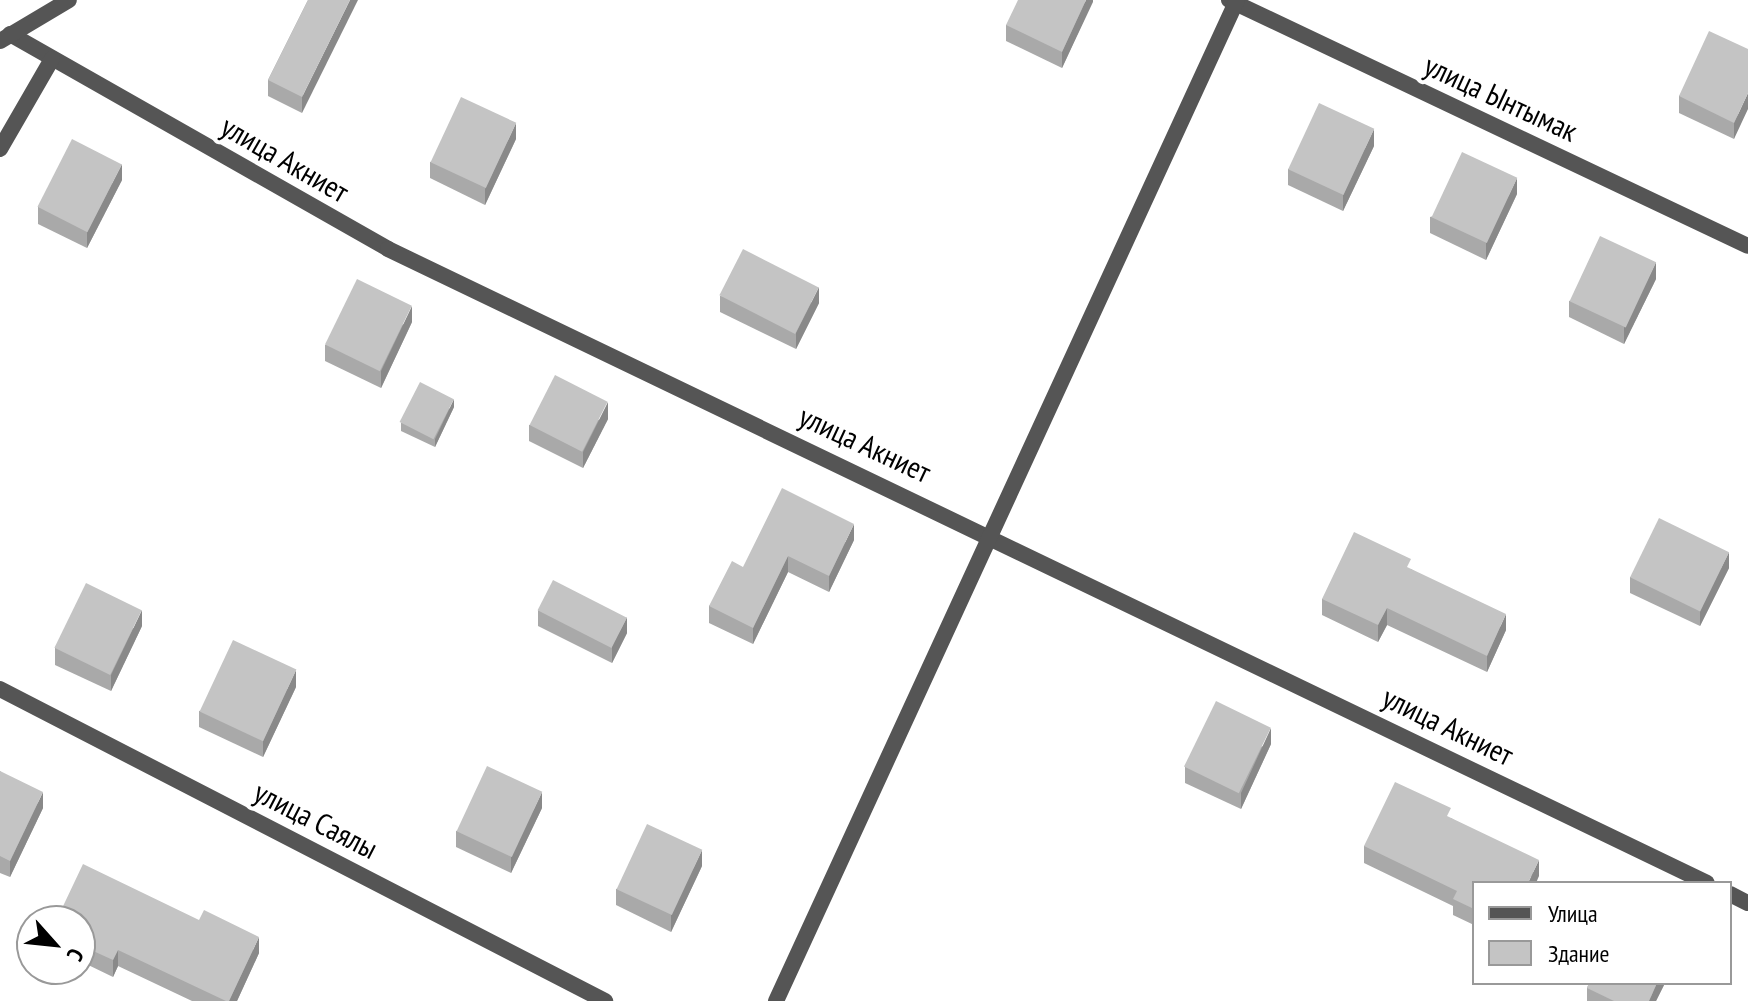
<!DOCTYPE html>
<meta charset="utf-8">
<style>
body{margin:0}
#map{position:relative;width:1748px;height:1001px;overflow:hidden;background:#fff;font-family:"PT Sans Narrow",sans-serif}
div>[style]{position:absolute}
.minor>*{height:16px;margin:-8px;padding:0 8px;transform-origin:8px;border-radius:8px;background:#555}
.wall>*{inset:0;background:#a9a9a9}
.shaded-wall>*{inset:0;background:#898989}
.building>*{inset:0;background:#c4c4c4;transform-origin:0 0}
span{translate:-50% -50%;white-space:nowrap;text-align:center;line-height:1.15;-webkit-text-stroke:8px #fff;paint-order:stroke}
.street-label{font-size:30px;color:#000}
.legend{position:absolute;left:1472px;top:881px;width:260px;height:104px;box-sizing:border-box;background:#fff;border:2px solid #999;margin:0;padding:10px 14px;list-style:none;font-size:24px;color:#000}
.legend li{display:flex;align-items:center;gap:16px;height:40px}
.legend b{width:40px;border:2px solid #999}
.north{position:absolute;left:16px;top:905px;width:80px;height:80px;box-sizing:border-box;background:#fff;border:2px solid #999;border-radius:50%;rotate:117deg;font-size:22px;font-weight:700;line-height:32px;text-align:center;color:#000}
.north::after{content:'';display:block;margin:auto;width:28px;height:36px;background:#000;clip-path:polygon(50% 0,100% 100%,50% 72%,0 100%)}
</style>
<div id="map">
<div class="minor">
<div style="left:1229px;top:0;width:574px;rotate:25.36deg"></div>
<div style="left:10px;top:34px;width:435px;rotate:29.6deg"></div>
<div style="left:388px;top:249px;width:1463px;rotate:25.67deg"></div>
<div style="left:0;top:41px;width:80px;rotate:-30.7deg"></div>
<div style="left:0;top:149px;width:104px;rotate:-60deg"></div>
<div style="left:0;top:689px;width:681px;rotate:27.28deg"></div>
<div style="left:1730px;top:894px;width:20px;rotate:27deg"></div>
<div style="left:776px;top:1001px;width:1102px;rotate:-65.27deg"></div>
</div>
<div class="wall">
<div style="clip-path:polygon(308px 0,302px 113px,268px 96px,268px 80px)"></div>
<div style="clip-path:polygon(1093px 0,1062px 68px,1006px 41px,1006px 25px)"></div>
<div style="clip-path:polygon(1748px 49px,1734px 139px,1679px 113px,1679px 96px)"></div>
<div style="clip-path:polygon(516px 139px,485px 205px,430px 178px,430px 162px)"></div>
<div style="clip-path:polygon(1374px 146px,1343px 211px,1288px 185px,1288px 169px)"></div>
<div style="clip-path:polygon(122px 180px,87px 248px,38px 224px,38px 207px)"></div>
<div style="clip-path:polygon(1517px 194px,1486px 260px,1430px 233px,1430px 217px)"></div>
<div style="clip-path:polygon(1656px 279px,1624px 344px,1569px 317px,1569px 301px)"></div>
<div style="clip-path:polygon(720px 296px,819px 303px,796px 349px,720px 312px)"></div>
<div style="clip-path:polygon(412px 322px,381px 388px,325px 361px,325px 345px)"></div>
<div style="clip-path:polygon(454px 407px,435px 447px,401px 431px,401px 423px)"></div>
<div style="clip-path:polygon(608px 419px,583px 468px,529px 441px,529px 425px)"></div>
<div style="clip-path:polygon(854px 540px,829px 592px,788px 572px,753px 644px,709px 623px,709px 606px,743px 567px)"></div>
<div style="clip-path:polygon(1729px 568px,1700px 626px,1630px 593px,1630px 577px)"></div>
<div style="clip-path:polygon(1411px 569px,1506px 630px,1487px 672px,1387px 625px,1378px 642px,1322px 615px,1322px 599px)"></div>
<div style="clip-path:polygon(538px 610px,627px 633px,612px 663px,538px 626px)"></div>
<div style="clip-path:polygon(142px 626px,111px 691px,55px 665px,55px 648px)"></div>
<div style="clip-path:polygon(296px 687px,263px 757px,199px 727px,199px 711px)"></div>
<div style="clip-path:polygon(1271px 744px,1241px 809px,1185px 783px,1185px 767px)"></div>
<div style="clip-path:polygon(0 771px,43px 808px,10px 877px,0 873px)"></div>
<div style="clip-path:polygon(542px 808px,511px 873px,456px 847px,456px 831px)"></div>
<div style="clip-path:polygon(1451px 818px,1539px 876px,1474px 883px,1474px 925px,1453px 915px,1453px 906px,1364px 863px,1364px 846px)"></div>
<div style="clip-path:polygon(702px 866px,671px 932px,616px 905px,616px 889px)"></div>
<div style="clip-path:polygon(199px 920px,259px 953px,237px 1001px,192px 1001px,118px 966px,113px 977px,80px 961px,80px 921px)"></div>
<div style="clip-path:polygon(1589px 983px,1665px 983px,1656px 1001px,1587px 1001px,1587px 988px)"></div>
</div>
<div class="shaded-wall">
<div style="clip-path:polygon(350px 0,358px 0,302px 113px,302px 97px)"></div>
<div style="clip-path:polygon(1086px 0,1093px 0,1093px 2px,1062px 68px,1062px 52px)"></div>
<div style="clip-path:polygon(1748px 93px,1748px 109px,1734px 139px,1734px 123px)"></div>
<div style="clip-path:polygon(516px 123px,516px 139px,485px 205px,485px 189px)"></div>
<div style="clip-path:polygon(1374px 129px,1374px 146px,1343px 211px,1343px 195px)"></div>
<div style="clip-path:polygon(122px 164px,122px 180px,87px 248px,87px 232px)"></div>
<div style="clip-path:polygon(1517px 178px,1517px 194px,1486px 260px,1486px 243px)"></div>
<div style="clip-path:polygon(1656px 262px,1656px 279px,1624px 344px,1624px 328px)"></div>
<div style="clip-path:polygon(819px 287px,819px 303px,796px 349px,796px 333px)"></div>
<div style="clip-path:polygon(412px 306px,412px 322px,381px 388px,381px 371px)"></div>
<div style="clip-path:polygon(454px 399px,454px 407px,435px 447px,435px 439px)"></div>
<div style="clip-path:polygon(608px 402px,608px 419px,583px 468px,583px 452px)"></div>
<div style="clip-path:polygon(854px 524px,854px 540px,829px 592px,829px 576px)"></div>
<div style="clip-path:polygon(1729px 552px,1729px 568px,1700px 626px,1700px 610px)"></div>
<div style="clip-path:polygon(788px 556px,788px 572px,753px 644px,753px 628px)"></div>
<div style="clip-path:polygon(1387px 608px,1387px 625px,1378px 642px,1378px 625px)"></div>
<div style="clip-path:polygon(142px 610px,142px 626px,111px 691px,111px 675px)"></div>
<div style="clip-path:polygon(1506px 614px,1506px 630px,1487px 672px,1487px 656px)"></div>
<div style="clip-path:polygon(627px 617px,627px 633px,612px 663px,612px 646px)"></div>
<div style="clip-path:polygon(296px 670px,296px 687px,263px 757px,263px 741px)"></div>
<div style="clip-path:polygon(1271px 728px,1271px 744px,1241px 809px,1241px 793px)"></div>
<div style="clip-path:polygon(43px 792px,43px 808px,10px 877px,10px 861px)"></div>
<div style="clip-path:polygon(542px 792px,542px 808px,511px 873px,511px 857px)"></div>
<div style="clip-path:polygon(702px 850px,702px 866px,671px 932px,671px 915px)"></div>
<div style="clip-path:polygon(1539px 860px,1539px 876px,1536px 883px,1528px 883px)"></div>
<div style="clip-path:polygon(259px 937px,259px 953px,237px 1001px,229px 1001px)"></div>
<div style="clip-path:polygon(118px 950px,118px 966px,113px 977px,113px 960px)"></div>
<div style="clip-path:polygon(1657px 983px,1665px 983px,1656px 1001px,1649px 1001px)"></div>
</div>
<div class="building">
<div style="clip-path:polygon(308px 0,350px 0,302px 97px,268px 80px)"></div>
<div style="clip-path:polygon(1018px 0,1086px 0,1062px 52px,1006px 25px)"></div>
<div style="clip-path:polygon(1709px 31px,1748px 49px,1748px 93px,1734px 123px,1679px 96px)"></div>
<div style="left:461px;top:97px;width:61px;height:72px;rotate:25deg"></div>
<div style="left:1319px;top:103px;width:61px;height:73px;rotate:25deg"></div>
<div style="left:72px;top:139px;width:56px;height:76px;rotate:27deg"></div>
<div style="left:1462px;top:152px;width:61px;height:72px;rotate:25deg"></div>
<div style="left:1600px;top:236px;width:62px;height:72px;rotate:25deg"></div>
<div style="left:743px;top:249px;width:85px;height:52px;rotate:27deg"></div>
<div style="left:357px;top:279px;width:61px;height:73px;rotate:26deg"></div>
<div style="left:555px;top:375px;width:59px;height:56px;rotate:27deg"></div>
<div style="left:420px;top:382px;width:38px;height:45px;rotate:27deg"></div>
<div style="clip-path:polygon(782px 488px,854px 524px,829px 576px,788px 556px,753px 628px,709px 606px,732px 561px,743px 567px)"></div>
<div style="left:1659px;top:518px;width:78px;height:66px;rotate:26deg"></div>
<div style="clip-path:polygon(1354px 532px,1411px 559px,1407px 567px,1506px 614px,1487px 656px,1387px 608px,1378px 625px,1322px 599px)"></div>
<div style="left:553px;top:580px;width:83px;height:34px;rotate:27deg"></div>
<div style="left:86px;top:583px;width:62px;height:72px;rotate:26deg"></div>
<div style="left:233px;top:640px;width:70px;height:79px;rotate:25deg"></div>
<div style="left:1216px;top:701px;width:61px;height:73px;rotate:26deg"></div>
<div style="left:487px;top:766px;width:61px;height:72px;rotate:25deg"></div>
<div style="clip-path:polygon(0 771px,43px 792px,10px 861px,0 856px)"></div>
<div style="clip-path:polygon(1395px 782px,1451px 808px,1447px 816px,1539px 860px,1528px 883px,1474px 883px,1474px 909px,1453px 899px,1457px 891px,1364px 846px)"></div>
<div style="left:647px;top:824px;width:61px;height:72px;rotate:25deg"></div>
<div style="clip-path:polygon(83px 864px,199px 920px,204px 910px,259px 937px,229px 1001px,226px 1001px,118px 950px,113px 960px,80px 945px,80px 921px,56px 921px)"></div>
<div style="clip-path:polygon(1589px 983px,1657px 983px,1649px 1001px,1614px 1001px,1587px 988px)"></div>
</div>
<div class="street-label">
<span style="left:1501px;top:98px;rotate:25deg">улица Ынтымак</span>
<span style="left:285px;top:159px;rotate:30deg">улица Акниет</span>
<span style="left:865px;top:444px;rotate:25deg">улица Акниет</span>
<span style="left:1448px;top:726px;rotate:26deg">улица Акниет</span>
<span style="left:316px;top:820px;rotate:27deg">улица Саялы</span>
</div>
<ul class="legend">
<li><b style="height:10px;background:#555"></b>Улица</li>
<li><b style="height:22px;background:#c4c4c4"></b>Здание</li>
</ul>
<div class="north">С</div>
</div>
